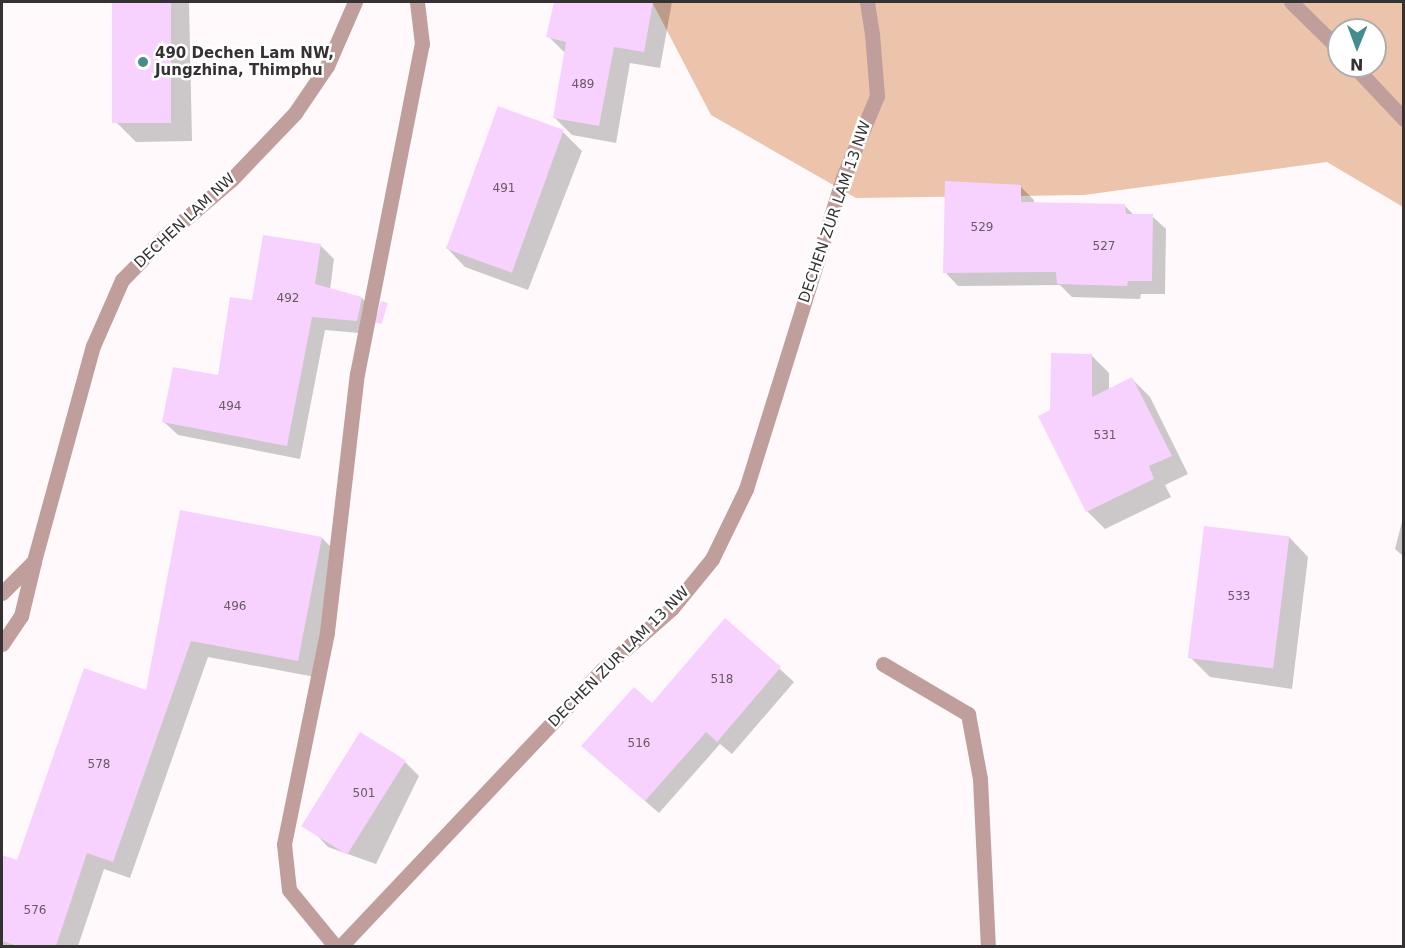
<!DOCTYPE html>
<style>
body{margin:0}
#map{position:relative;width:1405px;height:948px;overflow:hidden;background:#fff9fb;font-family:"DejaVu Sans",sans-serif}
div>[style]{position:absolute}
.green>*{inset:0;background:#ecc4ab}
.shadow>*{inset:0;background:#0003}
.building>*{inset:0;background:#f8d2fe;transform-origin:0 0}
.street>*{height:15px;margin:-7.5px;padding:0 7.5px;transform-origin:7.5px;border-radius:7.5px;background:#c09e9c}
.dots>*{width:16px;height:16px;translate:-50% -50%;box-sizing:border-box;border:3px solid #fff;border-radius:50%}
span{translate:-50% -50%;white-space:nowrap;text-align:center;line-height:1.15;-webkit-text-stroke:5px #fff;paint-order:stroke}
.number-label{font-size:12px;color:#665a66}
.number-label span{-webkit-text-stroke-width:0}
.poi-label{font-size:15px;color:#353233;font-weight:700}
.left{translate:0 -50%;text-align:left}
.street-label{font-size:15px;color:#353233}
.frame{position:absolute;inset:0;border:3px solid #353233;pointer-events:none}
.north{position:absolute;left:1327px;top:18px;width:60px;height:60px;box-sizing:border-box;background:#fff;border:2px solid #aeadad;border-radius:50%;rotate:181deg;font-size:16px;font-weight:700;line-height:24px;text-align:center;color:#353233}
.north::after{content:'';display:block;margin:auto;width:21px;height:27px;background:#448c8f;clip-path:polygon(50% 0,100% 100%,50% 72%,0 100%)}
</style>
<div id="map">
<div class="green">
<div style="clip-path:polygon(evenodd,652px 2px,1403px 2px,1403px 207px,1327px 162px,1084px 195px,856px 198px,711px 115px,652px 2px,1339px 30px,1375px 30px,1375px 66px,1339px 66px,1339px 30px)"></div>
</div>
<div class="shadow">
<div style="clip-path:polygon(113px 2px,189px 2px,192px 141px,136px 142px,117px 123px)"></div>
<div style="clip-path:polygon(555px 2px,672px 2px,660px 68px,630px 63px,616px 143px,572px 135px,555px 118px,566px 54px,548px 36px)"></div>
<div style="clip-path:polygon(563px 132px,582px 151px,528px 290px,465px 267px,446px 247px)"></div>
<div style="clip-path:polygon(1020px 186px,1034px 200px,1034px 204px,1124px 205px,1134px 215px,1152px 216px,1166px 229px,1165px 294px,1141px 294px,1140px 299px,1072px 297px,1060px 285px,958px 286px,945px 272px)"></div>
<div style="clip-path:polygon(320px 245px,334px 259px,330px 290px,362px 298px,375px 312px,371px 334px,325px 330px,300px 459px,178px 435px,164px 422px,219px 377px,253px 302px)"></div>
<div style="clip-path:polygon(1091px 355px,1109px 373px,1109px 390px,1132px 379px,1150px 397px,1188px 474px,1165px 485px,1171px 497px,1105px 529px,1087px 511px,1051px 411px)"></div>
<div style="clip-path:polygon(181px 512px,322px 538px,339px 555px,315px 677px,208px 657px,130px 878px,104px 869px,78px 946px,2px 946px,4px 857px,17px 862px,148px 692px)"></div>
<div style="clip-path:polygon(1404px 514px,1404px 557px,1395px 549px)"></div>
<div style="clip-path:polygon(1289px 537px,1308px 557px,1292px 689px,1210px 677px,1190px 657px)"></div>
<div style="clip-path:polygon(726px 620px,794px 682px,732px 754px,720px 744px,659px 813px,597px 759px,653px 705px)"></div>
<div style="clip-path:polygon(405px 762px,419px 776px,376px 864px,328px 847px,315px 833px)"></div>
</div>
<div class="building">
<div style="left:112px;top:2px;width:59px;height:121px"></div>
<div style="clip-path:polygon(554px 2px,653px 2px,644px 52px,614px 47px,599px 126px,553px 118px,566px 42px,546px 37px)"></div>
<div style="left:498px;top:106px;width:70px;height:152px;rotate:20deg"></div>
<div style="clip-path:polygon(945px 181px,1021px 185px,1021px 202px,1125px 204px,1126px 214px,1153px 214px,1152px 281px,1128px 281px,1127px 286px,1057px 284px,1056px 272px,943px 273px)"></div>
<div style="clip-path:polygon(263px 235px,321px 244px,315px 284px,362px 297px,357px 321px,312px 317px,287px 446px,162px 422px,173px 367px,218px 375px,230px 297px,252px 300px)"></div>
<div style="left:381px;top:301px;width:7px;height:22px;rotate:16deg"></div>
<div style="clip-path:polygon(1051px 353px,1092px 354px,1092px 397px,1132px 377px,1172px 456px,1149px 466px,1154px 479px,1086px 512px,1038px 416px,1050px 410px)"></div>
<div style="clip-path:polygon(180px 510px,322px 537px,298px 661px,191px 641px,113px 862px,87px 853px,56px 946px,18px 946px,2px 941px,2px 855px,17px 860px,84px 668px,146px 690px)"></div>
<div style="left:1204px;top:526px;width:86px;height:133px;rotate:7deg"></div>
<div style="clip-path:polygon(725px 618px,781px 667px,717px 742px,706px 732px,645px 801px,581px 746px,634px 687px,652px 703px)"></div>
<div style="left:360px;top:732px;width:54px;height:111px;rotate:32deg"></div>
</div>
<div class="street">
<div style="left:1291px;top:2px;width:67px;rotate:44.4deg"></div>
<div style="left:1354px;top:66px;width:73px;rotate:46.7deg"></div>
<div style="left:2px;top:593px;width:45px;rotate:-45deg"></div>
<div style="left:34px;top:561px;width:223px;rotate:-74.7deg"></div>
<div style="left:93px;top:346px;width:72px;rotate:-66.3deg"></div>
<div style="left:122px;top:280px;width:60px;rotate:-45.7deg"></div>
<div style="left:164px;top:237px;width:89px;rotate:-40.5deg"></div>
<div style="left:232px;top:179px;width:91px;rotate:-46.3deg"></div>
<div style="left:295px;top:113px;width:57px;rotate:-55.8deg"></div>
<div style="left:327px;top:66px;width:70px;rotate:-66.4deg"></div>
<div style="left:2px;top:644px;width:34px;rotate:-56deg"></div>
<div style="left:21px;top:616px;width:56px;rotate:-76.5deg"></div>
<div style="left:883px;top:664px;width:99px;rotate:30.5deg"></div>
<div style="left:968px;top:714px;width:66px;rotate:79.5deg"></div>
<div style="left:980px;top:779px;width:167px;rotate:87.3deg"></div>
<div style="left:335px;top:946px;width:72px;rotate:-129.4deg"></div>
<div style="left:289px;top:890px;width:46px;rotate:-96.2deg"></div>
<div style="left:284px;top:844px;width:216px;rotate:-78.5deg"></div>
<div style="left:327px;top:632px;width:260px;rotate:-83.4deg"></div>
<div style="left:357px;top:374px;width:336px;rotate:-78.9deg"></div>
<div style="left:422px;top:44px;width:42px;rotate:-96.8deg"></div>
<div style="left:341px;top:946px;width:381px;rotate:-46.6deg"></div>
<div style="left:603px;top:669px;width:92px;rotate:-41.5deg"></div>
<div style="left:672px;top:608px;width:63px;rotate:-50.8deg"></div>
<div style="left:712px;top:559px;width:78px;rotate:-64.1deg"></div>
<div style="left:746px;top:489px;width:324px;rotate:-72.7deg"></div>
<div style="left:842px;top:180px;width:91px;rotate:-67.4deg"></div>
<div style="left:877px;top:96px;width:62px;rotate:-94.6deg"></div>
<div style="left:872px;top:34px;width:32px;rotate:-99deg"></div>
</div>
<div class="dots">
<div style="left:143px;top:62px;background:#448c8f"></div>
</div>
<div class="number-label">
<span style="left:583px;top:85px">489</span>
<span style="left:504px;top:189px">491</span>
<span style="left:982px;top:228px">529</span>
<span style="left:1104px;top:247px">527</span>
<span style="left:288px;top:299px">492</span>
<span style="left:230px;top:407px">494</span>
<span style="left:1105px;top:436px">531</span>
<span style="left:1239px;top:597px">533</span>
<span style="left:235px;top:607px">496</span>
<span style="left:722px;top:680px">518</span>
<span style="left:639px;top:744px">516</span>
<span style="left:99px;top:765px">578</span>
<span style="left:364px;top:794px">501</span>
<span style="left:35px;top:911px">576</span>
</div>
<div class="poi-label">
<span class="left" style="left:155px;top:62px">490 Dechen Lam NW,<br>Jungzhina, Thimphu</span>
</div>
<div class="street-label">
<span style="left:835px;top:212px;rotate:-71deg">DECHEN ZUR LAM 13 NW</span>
<span style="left:185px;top:221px;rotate:-43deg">DECHEN LAM NW</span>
<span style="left:619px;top:657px;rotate:-45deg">DECHEN ZUR LAM 13 NW</span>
</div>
<div class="frame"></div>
<div class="north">N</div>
</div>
